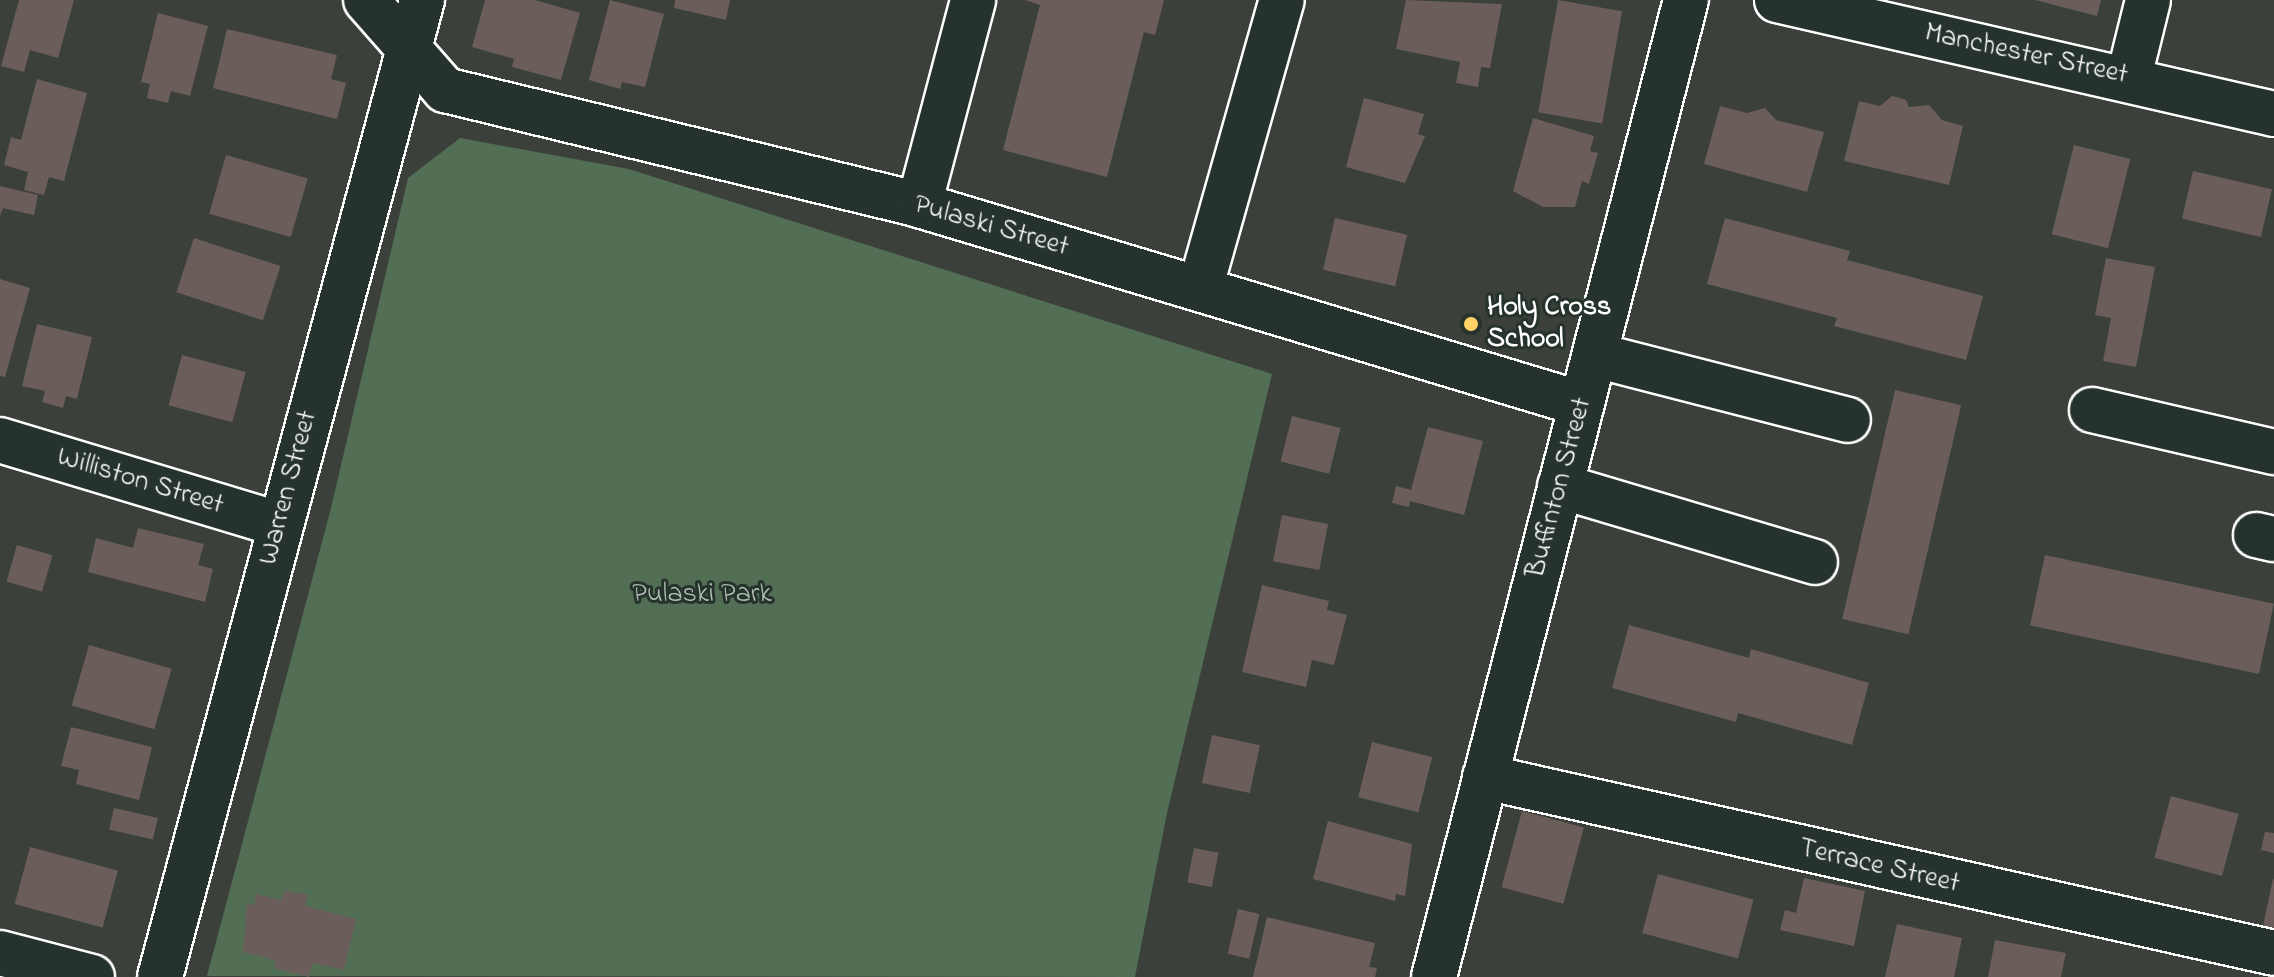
<!DOCTYPE html>
<style>
body{margin:0}
#map{position:relative;width:2274px;height:977px;overflow:hidden;background:#3b403a;font-family:"Indie Flower",sans-serif}
div>[style]{position:absolute}
.green>*{inset:0;background:#526e55}
.building>*{inset:0;background:#6b5e5a;transform-origin:0 0}
.roads{filter:drop-shadow(2px 0 #fff) drop-shadow(-2px 0 #fff) drop-shadow(0 2px #fff) drop-shadow(0 -2px #fff)}
.minor>*{height:44px;margin:-22px;padding:0 22px;transform-origin:22px;border-radius:22px;background:#26332d}
.dots>*{width:22px;height:22px;translate:-50% -50%;box-sizing:border-box;border:4px solid #26332d;border-radius:50%}
span{translate:-50% -50%;white-space:nowrap;text-align:center;line-height:1.15;-webkit-text-stroke:6px #26332d;paint-order:stroke}
.street-label{font-size:28px;color:#fff}
.poi-label{font-size:28px;color:#fff;font-weight:700}
.left{translate:0 -50%;text-align:left}
.park-label{font-size:28px;color:#b1beb2}
</style>
<div id="map">
<div class="green">
<div style="clip-path:polygon(460px 138px,629px 169px,1272px 374px,1167px 813px,1135px 977px,207px 976px,331px 508px,408px 178px)"></div>
</div>
<div class="building">
<div style="clip-path:polygon(19px 0,74px 0,58px 58px,30px 50px,24px 72px,1px 66px)"></div>
<div style="clip-path:polygon(485px 0,535px 0,580px 13px,561px 80px,512px 67px,514px 59px,472px 47px)"></div>
<div style="clip-path:polygon(610px 0,664px 14px,645px 87px,622px 82px,620px 89px,589px 80px)"></div>
<div style="clip-path:polygon(675px 0,730px 0,726px 20px,674px 8px)"></div>
<div style="clip-path:polygon(1025px 0,1164px 0,1155px 35px,1144px 32px,1107px 177px,1003px 150px,1040px 5px)"></div>
<div style="clip-path:polygon(1406px 0,1502px 4px,1490px 68px,1481px 67px,1478px 87px,1456px 83px,1460px 62px,1396px 49px)"></div>
<div style="left:1558px;top:0;width:65px;height:114px;rotate:10deg"></div>
<div style="clip-path:polygon(2035px 0,2101px 0,2097px 16px)"></div>
<div style="clip-path:polygon(158px 13px,208px 26px,190px 96px,171px 91px,168px 103px,147px 98px,150px 84px,141px 82px)"></div>
<div style="clip-path:polygon(227px 29px,337px 55px,331px 79px,346px 83px,337px 119px,213px 88px)"></div>
<div style="clip-path:polygon(37px 79px,87px 93px,64px 181px,49px 177px,44px 195px,24px 190px,28px 172px,4px 165px,11px 137px,21px 140px)"></div>
<div style="clip-path:polygon(1892px 96px,1906px 100px,1909px 107px,1929px 105px,1942px 120px,1963px 126px,1949px 185px,1844px 161px,1859px 101px,1880px 106px)"></div>
<div style="clip-path:polygon(1364px 98px,1424px 114px,1418px 134px,1425px 136px,1405px 183px,1346px 167px)"></div>
<div style="clip-path:polygon(1720px 106px,1747px 113px,1765px 108px,1776px 120px,1824px 132px,1807px 192px,1704px 164px)"></div>
<div style="clip-path:polygon(1533px 118px,1594px 136px,1590px 151px,1598px 153px,1589px 184px,1582px 181px,1575px 207px,1543px 207px,1513px 191px)"></div>
<div style="left:2074px;top:145px;width:58px;height:92px;rotate:14deg"></div>
<div style="left:226px;top:155px;width:85px;height:61px;rotate:16deg"></div>
<div style="left:2193px;top:171px;width:81px;height:49px;rotate:13deg"></div>
<div style="clip-path:polygon(0 186px,38px 195px,34px 215px,3px 208px,0 216px)"></div>
<div style="left:1335px;top:218px;width:74px;height:53px;rotate:13deg"></div>
<div style="clip-path:polygon(1725px 218px,1850px 251px,1847px 260px,1983px 296px,1966px 360px,1834px 326px,1837px 318px,1707px 284px)"></div>
<div style="left:194px;top:238px;width:91px;height:57px;rotate:18deg"></div>
<div style="clip-path:polygon(2106px 258px,2155px 267px,2136px 367px,2103px 361px,2111px 318px,2095px 315px)"></div>
<div style="clip-path:polygon(0 279px,30px 288px,5px 377px,0 376px)"></div>
<div style="clip-path:polygon(37px 324px,92px 337px,77px 399px,66px 396px,63px 408px,42px 402px,45px 391px,22px 386px)"></div>
<div style="left:182px;top:355px;width:66px;height:52px;rotate:15deg"></div>
<div style="left:1895px;top:390px;width:68px;height:235px;rotate:13deg"></div>
<div style="left:1292px;top:416px;width:50px;height:47px;rotate:14deg"></div>
<div style="clip-path:polygon(1428px 427px,1483px 441px,1464px 515px,1410px 501px,1409px 507px,1392px 503px,1396px 486px,1411px 490px)"></div>
<div style="left:1282px;top:515px;width:47px;height:47px;rotate:11deg"></div>
<div style="clip-path:polygon(138px 528px,204px 544px,198px 565px,213px 569px,205px 602px,88px 572px,96px 538px,133px 548px)"></div>
<div style="left:17px;top:545px;width:37px;height:38px;rotate:16deg"></div>
<div style="left:2045px;top:555px;width:234px;height:72px;rotate:12deg"></div>
<div style="clip-path:polygon(1262px 585px,1329px 601px,1327px 610px,1347px 615px,1334px 665px,1312px 660px,1306px 687px,1242px 672px)"></div>
<div style="clip-path:polygon(1629px 625px,1749px 658px,1751px 649px,1869px 683px,1852px 745px,1738px 713px,1736px 722px,1612px 688px)"></div>
<div style="left:89px;top:645px;width:86px;height:63px;rotate:16deg"></div>
<div style="clip-path:polygon(71px 727px,152px 747px,139px 800px,76px 784px,79px 770px,61px 766px)"></div>
<div style="left:1212px;top:735px;width:49px;height:49px;rotate:12deg"></div>
<div style="left:1372px;top:742px;width:62px;height:57px;rotate:14deg"></div>
<div style="left:2171px;top:796px;width:70px;height:64px;rotate:15deg"></div>
<div style="left:114px;top:808px;width:45px;height:22px;rotate:13deg"></div>
<div style="left:1522px;top:811px;width:64px;height:79px;rotate:15deg"></div>
<div style="clip-path:polygon(1328px 821px,1412px 844px,1405px 896px,1396px 894px,1395px 901px,1313px 879px)"></div>
<div style="clip-path:polygon(2265px 832px,2274px 833px,2274px 853px,2261px 850px)"></div>
<div style="left:30px;top:847px;width:91px;height:59px;rotate:15deg"></div>
<div style="left:1194px;top:848px;width:25px;height:35px;rotate:11deg"></div>
<div style="left:1658px;top:874px;width:99px;height:61px;rotate:15deg"></div>
<div style="clip-path:polygon(1804px 878px,1865px 891px,1854px 946px,1780px 930px,1785px 910px,1796px 913px)"></div>
<div style="clip-path:polygon(2273px 879px,2274px 880px,2274px 928px,2263px 926px)"></div>
<div style="clip-path:polygon(285px 890px,308px 895px,305px 906px,356px 919px,344px 970px,312px 963px,309px 977px,274px 968px,275px 960px,243px 952px,247px 904px,254px 905px,256px 894px,282px 900px)"></div>
<div style="left:1238px;top:909px;width:22px;height:46px;rotate:13deg"></div>
<div style="clip-path:polygon(1267px 917px,1375px 943px,1369px 967px,1377px 968px,1375px 977px,1253px 977px)"></div>
<div style="clip-path:polygon(1897px 924px,1962px 938px,1954px 977px,1885px 977px)"></div>
<div style="clip-path:polygon(1995px 940px,2066px 953px,2061px 977px,1988px 977px)"></div>
</div>
<div class="roads">
<div class="minor">
<div style="left:366px;top:0;width:120px;rotate:48.7deg"></div>
<div style="left:445px;top:90px;width:488px;rotate:13.6deg"></div>
<div style="left:919px;top:205px;width:692px;rotate:16.71deg"></div>
<div style="left:1777px;top:0;width:510px;rotate:12.92deg"></div>
<div style="left:2129px;top:77px;width:79px;rotate:-76.1deg"></div>
<div style="left:919px;top:205px;width:212px;rotate:-75.2deg"></div>
<div style="left:1200px;top:289px;width:300px;rotate:-74.2deg"></div>
<div style="left:1595px;top:355px;width:261px;rotate:14.4deg"></div>
<div style="left:2092px;top:410px;width:187px;rotate:13deg"></div>
<div style="left:0;top:440px;width:291px;rotate:16.8deg"></div>
<div style="left:1560px;top:486px;width:266px;rotate:16.6deg"></div>
<div style="left:2256px;top:535px;width:18px;rotate:13deg"></div>
<div style="left:1485px;top:777px;width:808px;rotate:12.57deg"></div>
<div style="left:0;top:953px;width:95px;rotate:14.6deg"></div>
<div style="left:160px;top:977px;width:1012px;rotate:-74.99deg"></div>
<div style="left:1434px;top:977px;width:1009px;rotate:-75.54deg"></div>
</div>
</div>
<div class="dots">
<div style="left:1471px;top:324px;background:#ffd166"></div>
</div>
<div class="street-label">
<span style="left:2026px;top:55px;rotate:12deg">Manchester Street</span>
<span style="left:991px;top:227px;rotate:16deg">Pulaski Street</span>
<span style="left:140px;top:482px;rotate:17deg">Williston Street</span>
<span style="left:289px;top:488px;rotate:-75deg">Warren Street</span>
<span style="left:1560px;top:488px;rotate:-75deg">Buffinton Street</span>
<span style="left:1879px;top:867px;rotate:13deg">Terrace Street</span>
</div>
<div class="poi-label">
<span class="left" style="left:1487px;top:324px">Holy Cross<br>School</span>
</div>
<div class="park-label">
<span style="left:702px;top:595px">Pulaski Park</span>
</div>
</div>
